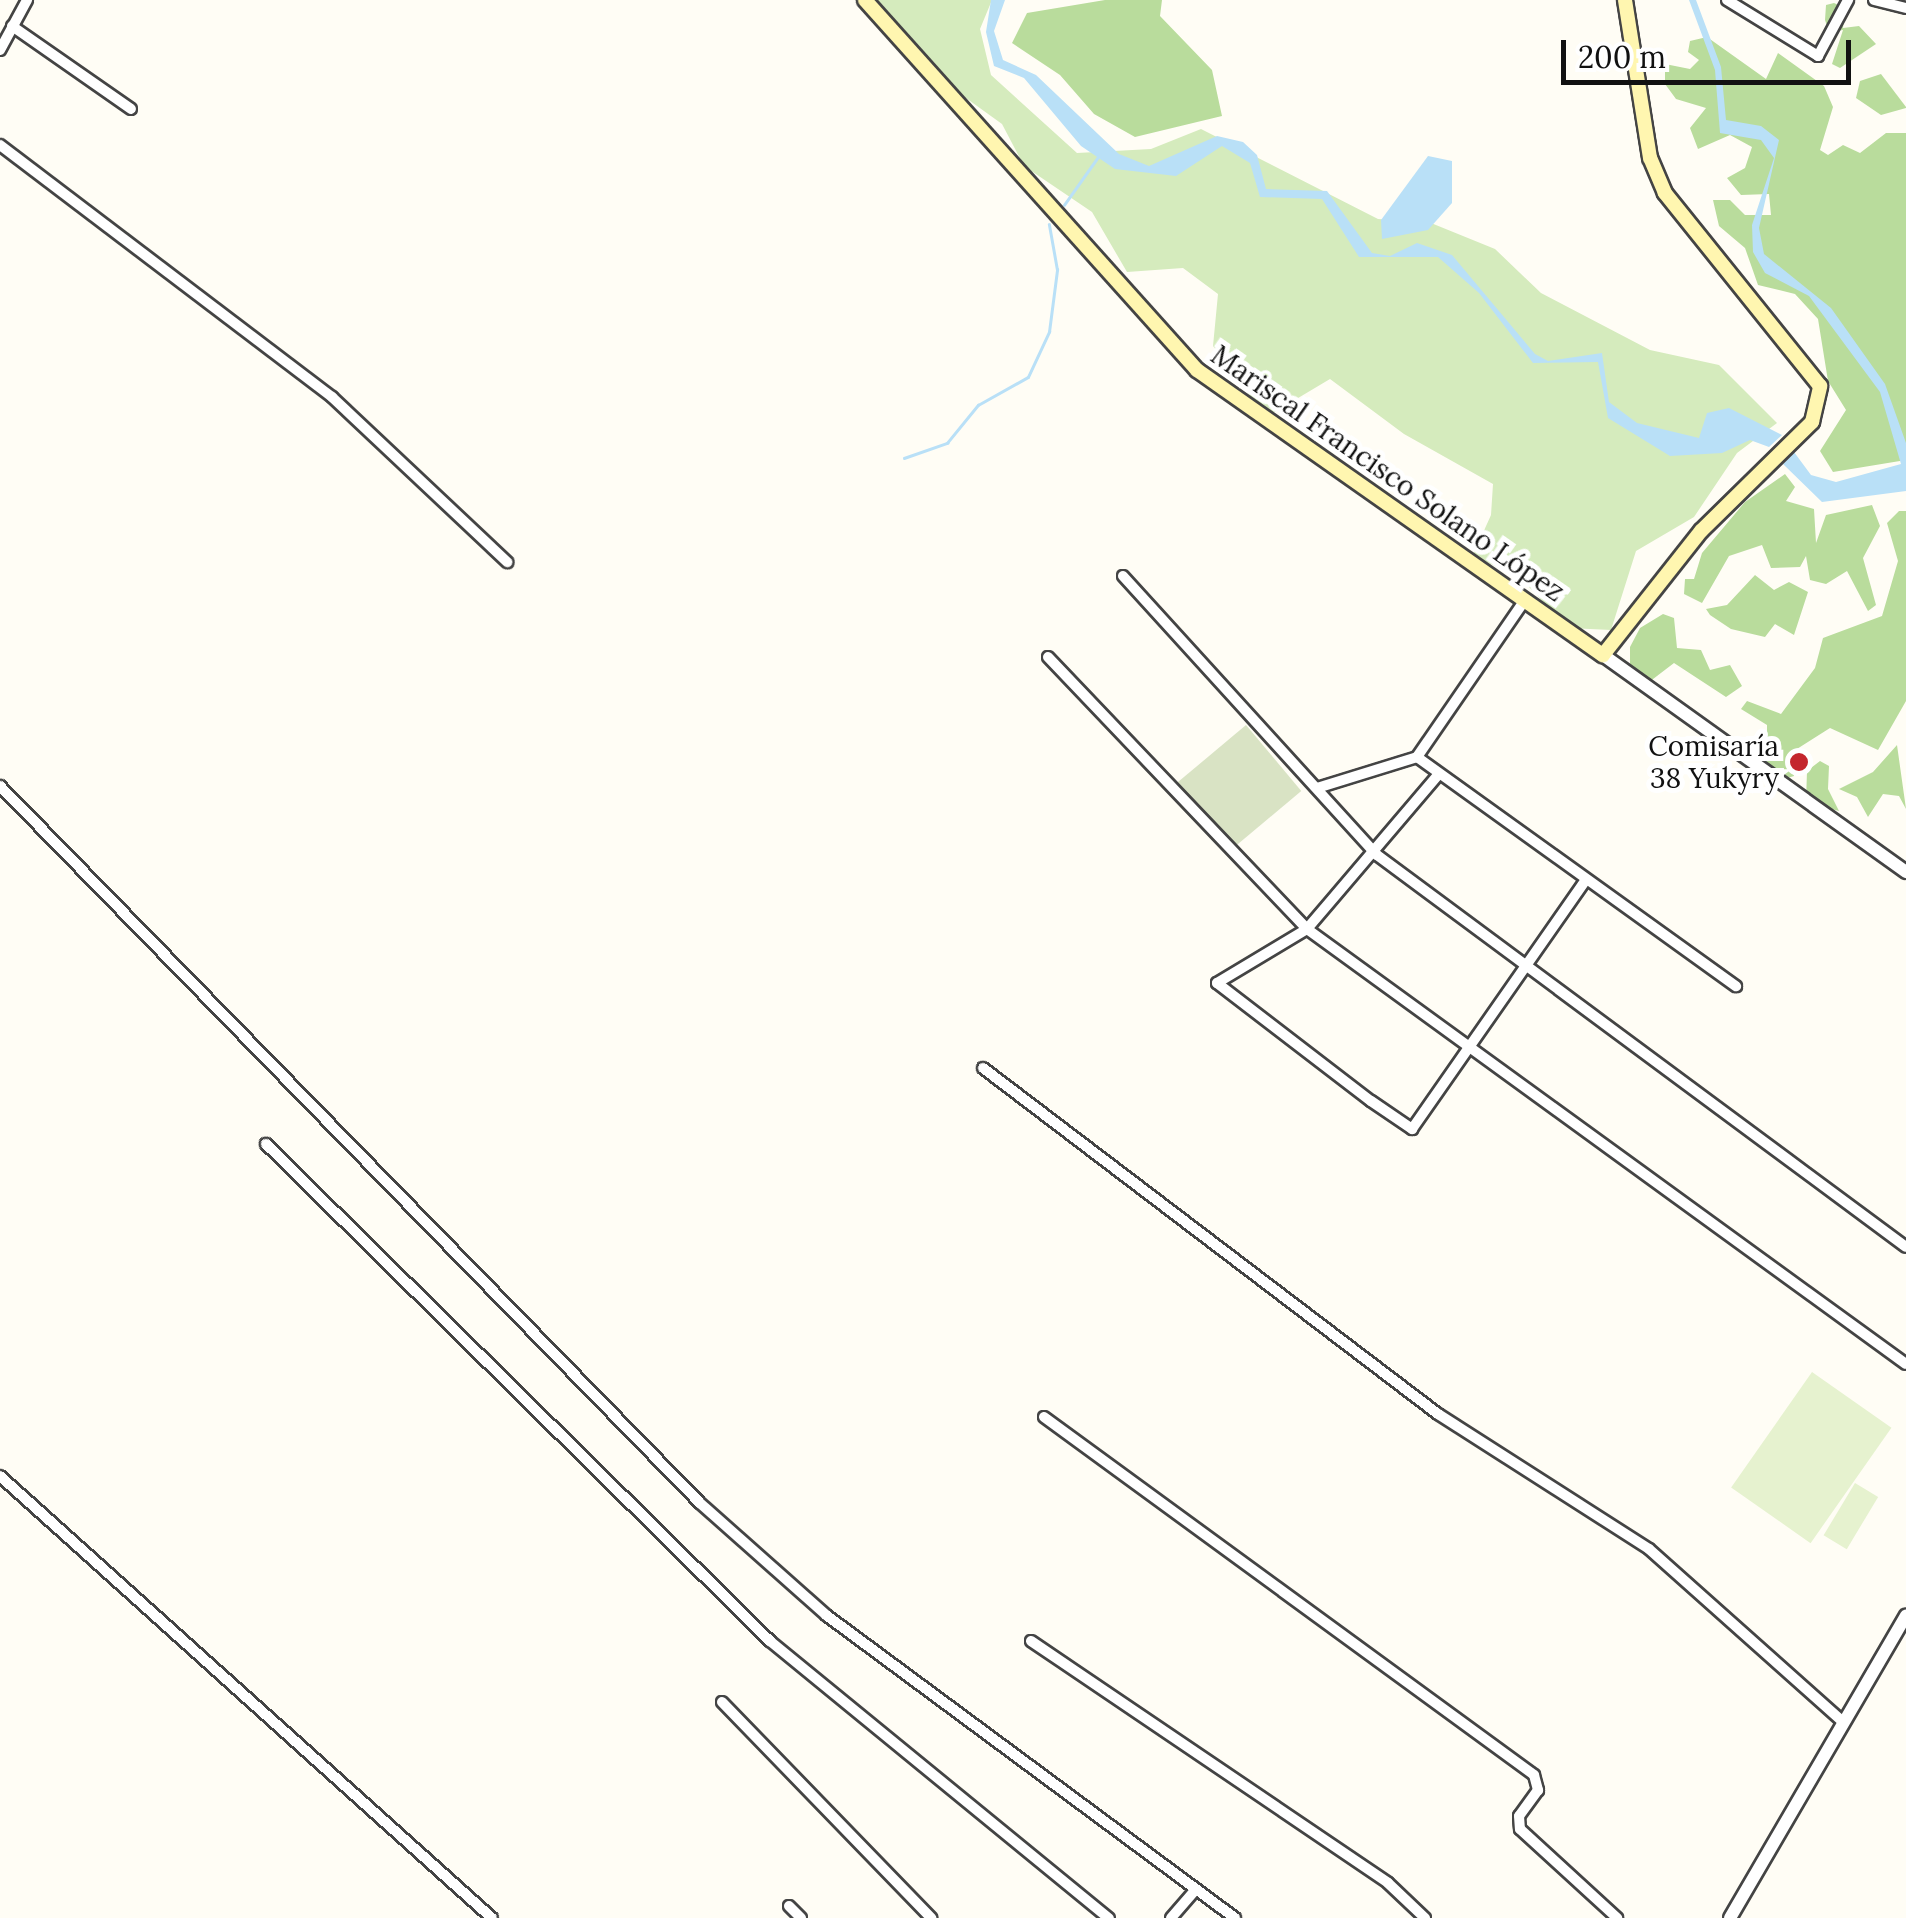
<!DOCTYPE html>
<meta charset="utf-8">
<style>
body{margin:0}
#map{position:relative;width:1906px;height:1918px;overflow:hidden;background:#fffdf5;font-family:Lora,serif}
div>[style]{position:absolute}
.green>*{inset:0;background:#d5ebbd}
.forest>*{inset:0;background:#b9dc9c}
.cemetery>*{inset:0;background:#d9e3c4;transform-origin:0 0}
.pitch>*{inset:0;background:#e6f2cf;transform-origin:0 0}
.water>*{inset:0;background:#b9e0f7}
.stream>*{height:2.5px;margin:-1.25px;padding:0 1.25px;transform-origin:1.25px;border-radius:1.25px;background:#b9e0f7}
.roads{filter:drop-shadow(2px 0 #444) drop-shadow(-2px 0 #444) drop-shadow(0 2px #444) drop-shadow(0 -2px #444)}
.minor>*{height:10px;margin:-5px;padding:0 5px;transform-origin:5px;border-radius:5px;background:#fff}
.tertiary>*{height:12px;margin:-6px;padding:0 6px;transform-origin:6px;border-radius:6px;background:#fff}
.secondary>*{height:14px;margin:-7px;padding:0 7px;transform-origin:7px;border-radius:7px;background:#fff6b0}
.dots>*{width:28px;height:28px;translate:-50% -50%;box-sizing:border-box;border:5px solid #fff;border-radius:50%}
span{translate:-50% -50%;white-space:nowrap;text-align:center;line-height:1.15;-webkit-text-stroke:10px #fff;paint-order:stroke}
.street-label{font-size:28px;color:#111}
.poi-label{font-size:28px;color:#111}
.right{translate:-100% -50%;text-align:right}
.scale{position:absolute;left:1561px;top:40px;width:290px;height:45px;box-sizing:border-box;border:5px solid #111;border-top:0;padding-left:12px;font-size:30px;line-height:35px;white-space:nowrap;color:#111;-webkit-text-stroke:8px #fff;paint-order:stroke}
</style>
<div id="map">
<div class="green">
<div style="clip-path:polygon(869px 0,992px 0,980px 29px,991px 75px,1077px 153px,1151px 149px,1201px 129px,1378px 219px,1431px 223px,1495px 249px,1541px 293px,1650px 350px,1719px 365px,1777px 423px,1737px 453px,1694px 517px,1636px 551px,1611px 630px,1569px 628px,1521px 579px,1473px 555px,1491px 515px,1493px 484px,1404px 434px,1330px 379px,1266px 417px,1213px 346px,1218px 294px,1183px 268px,1127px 272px,1092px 212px,1024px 166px,1002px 124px,916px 62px)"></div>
</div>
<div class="forest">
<div style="clip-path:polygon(1105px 0,1162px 0,1160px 16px,1212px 70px,1222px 116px,1135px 137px,1094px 114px,1060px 75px,1012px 43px,1027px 13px)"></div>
<div style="clip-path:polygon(1834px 3px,1845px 8px,1843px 28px,1859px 26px,1876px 44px,1840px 68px,1832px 64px,1843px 30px,1829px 32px,1825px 20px,1826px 5px)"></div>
<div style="clip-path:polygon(1707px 37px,1766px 79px,1778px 53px,1824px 86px,1833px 107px,1820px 150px,1828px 155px,1843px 145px,1860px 153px,1886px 133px,1906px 133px,1906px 460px,1833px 472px,1820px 451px,1846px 410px,1828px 381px,1818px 319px,1795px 294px,1758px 285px,1745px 248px,1719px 226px,1713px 200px,1730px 200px,1745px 215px,1771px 215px,1769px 194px,1741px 195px,1727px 178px,1745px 168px,1752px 147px,1730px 135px,1698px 149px,1690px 128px,1706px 108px,1676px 99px,1665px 84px,1665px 64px,1690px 69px,1699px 60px,1688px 52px,1690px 41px)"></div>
<div style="clip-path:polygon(1881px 74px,1906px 107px,1906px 108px,1881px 115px,1856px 98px,1860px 81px)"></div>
<div style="clip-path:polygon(1785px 474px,1795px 487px,1786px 501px,1814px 509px,1816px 543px,1826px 515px,1872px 505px,1880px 526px,1863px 558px,1876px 605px,1868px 611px,1847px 571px,1826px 584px,1810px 580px,1806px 556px,1800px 567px,1771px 568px,1762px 545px,1729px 556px,1702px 603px,1684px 594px,1685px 579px,1694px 579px,1702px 553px,1745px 502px)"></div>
<div style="clip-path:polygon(1899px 511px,1906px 511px,1906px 701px,1878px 750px,1830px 728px,1789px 754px,1794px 776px,1784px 779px,1767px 762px,1767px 725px,1741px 709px,1747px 701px,1781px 714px,1815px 668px,1823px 638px,1882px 616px,1898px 561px,1887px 523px)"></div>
<div style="clip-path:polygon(1755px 575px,1774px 590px,1789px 582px,1808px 592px,1794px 635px,1775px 624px,1765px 637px,1731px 629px,1710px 615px,1706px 609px,1727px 605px)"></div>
<div style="clip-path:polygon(1663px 614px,1674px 618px,1677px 648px,1701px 650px,1710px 670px,1730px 665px,1742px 686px,1726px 697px,1674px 663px,1640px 689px,1630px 682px,1630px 647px,1640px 628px)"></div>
<div style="clip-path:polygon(1897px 745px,1906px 809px,1899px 796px,1883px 794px,1868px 817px,1857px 797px,1839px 789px,1873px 772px)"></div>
<div style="clip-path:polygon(1820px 761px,1829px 766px,1828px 789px,1839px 811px,1806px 802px,1807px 771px)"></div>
</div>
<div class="cemetery">
<div style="left:1246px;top:725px;width:86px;height:90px;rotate:50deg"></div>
</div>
<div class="pitch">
<div style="left:1812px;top:1372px;width:97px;height:141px;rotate:35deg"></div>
<div style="left:1855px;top:1483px;width:27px;height:61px;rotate:31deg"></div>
</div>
<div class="water">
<div style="clip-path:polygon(991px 0,1005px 0,994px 31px,1003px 60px,1036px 75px,1119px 154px,1149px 166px,1217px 136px,1243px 142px,1257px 155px,1266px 189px,1327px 191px,1372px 253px,1390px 256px,1417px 243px,1452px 255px,1535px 354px,1548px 361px,1602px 353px,1609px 402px,1637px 423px,1699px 438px,1707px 413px,1729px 408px,1782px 435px,1769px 447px,1750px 440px,1722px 453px,1670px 456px,1608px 418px,1598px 362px,1533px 363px,1479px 293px,1438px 257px,1359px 257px,1322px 199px,1260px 197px,1250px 163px,1222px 146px,1176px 176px,1115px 169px,1081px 146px,1024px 78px,994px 66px,986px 32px)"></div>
<div style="clip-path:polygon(1689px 0,1696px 0,1721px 67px,1726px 120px,1761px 126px,1779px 140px,1759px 228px,1764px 254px,1831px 308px,1885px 384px,1906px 443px,1906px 491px,1822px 502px,1783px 464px,1794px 452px,1811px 475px,1836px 482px,1901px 464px,1880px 392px,1809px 296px,1765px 273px,1753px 252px,1752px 225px,1774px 158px,1761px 140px,1720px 133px,1715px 70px)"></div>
<div style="clip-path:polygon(1428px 156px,1452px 161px,1452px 203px,1428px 230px,1382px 239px,1381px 220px)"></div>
</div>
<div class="stream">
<div style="left:1064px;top:205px;width:59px;rotate:-54.7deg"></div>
<div style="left:904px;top:458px;width:46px;rotate:-19.2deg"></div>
<div style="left:947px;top:443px;width:49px;rotate:-50.8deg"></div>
<div style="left:978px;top:405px;width:57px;rotate:-29.2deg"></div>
<div style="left:1028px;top:377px;width:50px;rotate:-65deg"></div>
<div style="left:1049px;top:332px;width:63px;rotate:-82.6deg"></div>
<div style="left:1057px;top:270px;width:46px;rotate:-100.1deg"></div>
</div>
<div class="roads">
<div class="minor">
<div style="left:1727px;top:0;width:107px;rotate:31.6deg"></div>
<div style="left:1818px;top:56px;width:64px;rotate:-61.8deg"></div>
<div style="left:1874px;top:0;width:33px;rotate:14deg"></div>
<div style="left:12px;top:26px;width:145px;rotate:34.9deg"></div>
<div style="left:0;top:50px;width:57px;rotate:-61.6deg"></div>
<div style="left:0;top:145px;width:417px;rotate:37.2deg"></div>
<div style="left:332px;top:397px;width:241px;rotate:43.3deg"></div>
<div style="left:1123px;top:576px;width:377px;rotate:47.7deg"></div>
<div style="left:1377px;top:855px;width:658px;rotate:36.54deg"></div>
<div style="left:1048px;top:657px;width:376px;rotate:46.4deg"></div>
<div style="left:1307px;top:929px;width:740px;rotate:35.99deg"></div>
<div style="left:1417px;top:757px;width:393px;rotate:35.7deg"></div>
<div style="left:1438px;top:775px;width:202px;rotate:130.4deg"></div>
<div style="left:1307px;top:929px;width:105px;rotate:149deg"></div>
<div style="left:1217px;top:983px;width:194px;rotate:37.5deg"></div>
<div style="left:1371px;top:1101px;width:50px;rotate:34.3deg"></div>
<div style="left:1412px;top:1129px;width:302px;rotate:-55.1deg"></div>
<div style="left:0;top:786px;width:1002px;rotate:45.69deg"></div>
<div style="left:700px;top:1503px;width:169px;rotate:41.6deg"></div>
<div style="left:826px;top:1615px;width:509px;rotate:36.53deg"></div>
<div style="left:1317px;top:788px;width:105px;rotate:-17.2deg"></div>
<div style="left:1417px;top:757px;width:191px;rotate:-55.5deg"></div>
<div style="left:983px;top:1068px;width:572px;rotate:37.25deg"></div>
<div style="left:1438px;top:1414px;width:250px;rotate:32.6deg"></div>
<div style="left:1649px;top:1549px;width:260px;rotate:41.7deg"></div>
<div style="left:266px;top:1144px;width:708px;rotate:44.6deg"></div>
<div style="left:770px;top:1641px;width:438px;rotate:39.3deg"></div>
<div style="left:1044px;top:1417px;width:607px;rotate:36.15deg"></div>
<div style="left:1534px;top:1775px;width:16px;rotate:75deg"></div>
<div style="left:1538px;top:1790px;width:32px;rotate:126deg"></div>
<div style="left:1519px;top:1816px;width:13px;rotate:86deg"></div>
<div style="left:1520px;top:1829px;width:132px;rotate:42.5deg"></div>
<div style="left:0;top:1476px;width:661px;rotate:41.94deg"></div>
<div style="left:1031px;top:1641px;width:431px;rotate:34.1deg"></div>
<div style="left:1388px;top:1883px;width:51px;rotate:43.4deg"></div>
<div style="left:722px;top:1702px;width:301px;rotate:45.9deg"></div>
<div style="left:789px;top:1906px;width:17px;rotate:45deg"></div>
<div style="left:1171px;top:1918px;width:38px;rotate:-49deg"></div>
</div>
<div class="tertiary">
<div style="left:1603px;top:655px;width:373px;rotate:35.6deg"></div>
<div style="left:1730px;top:1918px;width:350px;rotate:-59.8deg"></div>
</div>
<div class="secondary">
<div style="left:865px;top:0;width:497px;rotate:48.1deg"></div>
<div style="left:1197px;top:370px;width:496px;rotate:35.1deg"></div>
<div style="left:1603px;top:655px;width:158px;rotate:-51.7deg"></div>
<div style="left:1701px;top:531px;width:156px;rotate:-44.5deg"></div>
<div style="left:1812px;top:422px;width:37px;rotate:-77deg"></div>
<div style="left:1820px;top:386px;width:248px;rotate:-128.8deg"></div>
<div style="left:1665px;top:193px;width:38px;rotate:-113deg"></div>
<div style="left:1650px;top:158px;width:160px;rotate:-99deg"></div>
</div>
</div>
<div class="dots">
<div style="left:1799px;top:762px;background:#c4262e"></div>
</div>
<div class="street-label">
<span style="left:1388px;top:473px;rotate:35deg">Mariscal Francisco Solano López</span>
</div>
<div class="poi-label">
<span class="right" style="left:1779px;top:762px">Comisaría<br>38 Yukyry</span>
</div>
<div class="scale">200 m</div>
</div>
